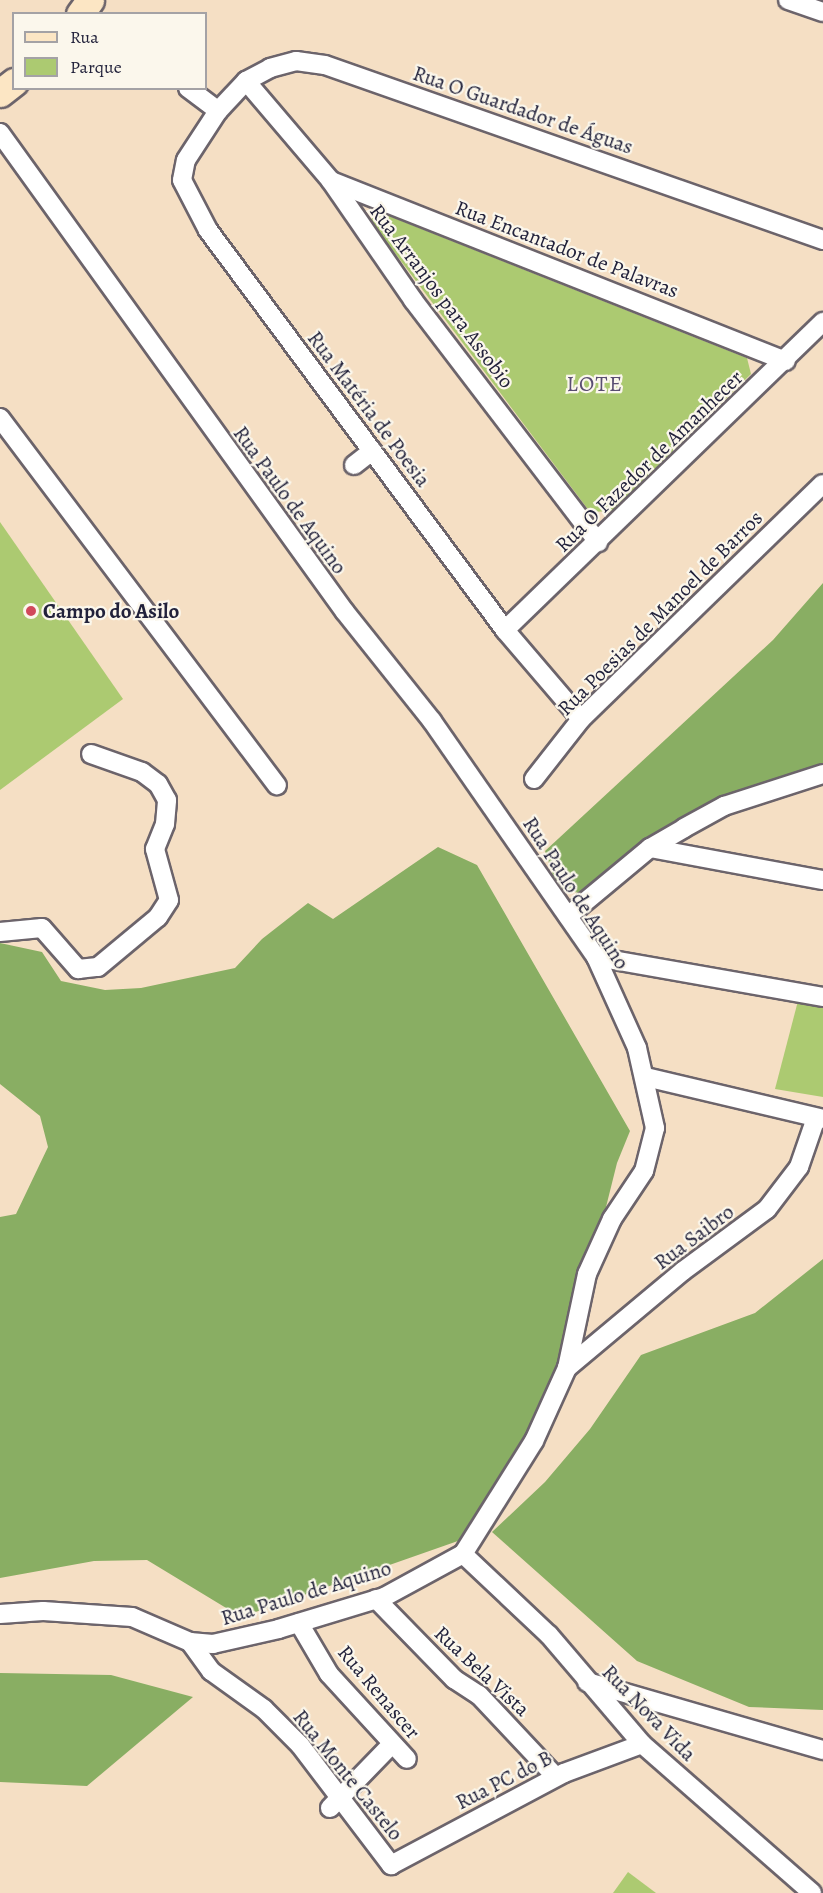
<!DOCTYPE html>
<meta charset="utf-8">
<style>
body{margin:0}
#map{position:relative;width:823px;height:1893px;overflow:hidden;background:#f5dfc4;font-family:Alegreya,serif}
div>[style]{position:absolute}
.green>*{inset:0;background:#acca71}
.forest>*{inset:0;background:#89ae63}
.roads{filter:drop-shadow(2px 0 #6c646b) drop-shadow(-2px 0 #6c646b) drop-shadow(0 2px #6c646b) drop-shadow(0 -2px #6c646b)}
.minor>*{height:18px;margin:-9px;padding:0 9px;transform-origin:9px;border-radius:9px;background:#fff}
.secondary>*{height:27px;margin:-13.5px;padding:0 13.5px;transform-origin:13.5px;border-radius:13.5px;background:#fce6c4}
.dots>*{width:16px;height:16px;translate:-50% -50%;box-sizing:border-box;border:3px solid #fbf7ec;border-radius:50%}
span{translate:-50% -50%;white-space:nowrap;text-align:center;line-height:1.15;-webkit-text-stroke:4.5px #fbf7ec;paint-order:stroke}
.street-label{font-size:21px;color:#22223b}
.poi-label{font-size:21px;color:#22223b;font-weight:700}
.left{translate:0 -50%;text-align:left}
.neighbourhood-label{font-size:22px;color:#594d71;letter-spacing:1.5px}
.legend{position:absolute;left:12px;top:12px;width:195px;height:78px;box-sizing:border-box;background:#fbf7ec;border:2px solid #a4a2a5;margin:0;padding:8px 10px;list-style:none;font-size:18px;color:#22223b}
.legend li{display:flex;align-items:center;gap:12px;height:30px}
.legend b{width:30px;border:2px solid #a4a2a5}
</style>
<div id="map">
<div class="green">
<div style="clip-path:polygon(379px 212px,747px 358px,751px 374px,612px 511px,590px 512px,370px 220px)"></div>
<div style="clip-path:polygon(0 522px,123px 699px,0 790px)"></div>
<div style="clip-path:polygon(799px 997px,823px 1003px,823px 1097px,775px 1089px)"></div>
<div style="clip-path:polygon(628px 1872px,656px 1893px,613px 1893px)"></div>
</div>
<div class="forest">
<div style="clip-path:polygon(823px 583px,823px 774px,724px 806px,592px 896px,557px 888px,545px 851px,773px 640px)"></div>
<div style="clip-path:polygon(438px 847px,477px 865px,630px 1131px,617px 1163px,572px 1343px,534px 1441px,475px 1535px,241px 1617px,147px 1560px,94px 1561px,0 1578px,0 1217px,16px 1214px,48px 1147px,40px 1116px,0 1084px,0 943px,42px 952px,61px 981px,105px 990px,141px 988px,235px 968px,262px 939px,308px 903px,333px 919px)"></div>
<div style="clip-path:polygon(823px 1259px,823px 1710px,749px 1707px,637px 1661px,492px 1532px,545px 1482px,590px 1429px,641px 1355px,755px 1313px)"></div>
<div style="clip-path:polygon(0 1673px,111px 1675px,193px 1697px,87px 1786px,0 1782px)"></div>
</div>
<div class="roads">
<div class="minor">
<div style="left:788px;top:0;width:37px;rotate:19deg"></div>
<div style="left:246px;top:81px;width:131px;rotate:49.6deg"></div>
<div style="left:331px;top:181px;width:145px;rotate:55.4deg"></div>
<div style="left:413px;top:300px;width:305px;rotate:52.6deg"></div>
<div style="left:188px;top:88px;width:38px;rotate:37deg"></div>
<div style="left:0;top:133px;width:590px;rotate:54.24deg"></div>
<div style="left:345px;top:612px;width:139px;rotate:51.4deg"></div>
<div style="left:432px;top:721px;width:287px;rotate:55.2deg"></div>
<div style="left:596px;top:957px;width:100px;rotate:65.7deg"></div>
<div style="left:637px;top:1048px;width:82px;rotate:77.3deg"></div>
<div style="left:655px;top:1128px;width:44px;rotate:104.3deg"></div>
<div style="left:644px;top:1171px;width:58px;rotate:123.7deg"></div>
<div style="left:612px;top:1219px;width:60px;rotate:114.4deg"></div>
<div style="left:587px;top:1274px;width:96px;rotate:102deg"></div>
<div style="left:567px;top:1368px;width:80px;rotate:114.3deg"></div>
<div style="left:534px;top:1441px;width:133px;rotate:122.1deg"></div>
<div style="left:463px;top:1554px;width:90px;rotate:151.4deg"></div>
<div style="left:384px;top:1597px;width:110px;rotate:163.1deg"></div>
<div style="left:279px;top:1629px;width:68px;rotate:167.2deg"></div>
<div style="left:213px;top:1644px;width:23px;rotate:-175deg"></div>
<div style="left:190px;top:1642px;width:63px;rotate:-156.7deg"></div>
<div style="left:132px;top:1617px;width:89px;rotate:-176.1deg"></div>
<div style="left:43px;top:1611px;width:43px;rotate:176deg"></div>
<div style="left:331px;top:181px;width:489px;rotate:21.6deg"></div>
<div style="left:0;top:418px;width:460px;rotate:53deg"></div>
<div style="left:354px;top:465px;width:23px;rotate:-38deg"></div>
<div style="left:505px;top:630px;width:443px;rotate:-44.1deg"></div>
<div style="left:581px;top:719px;width:117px;rotate:-130.5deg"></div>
<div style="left:505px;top:630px;width:498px;rotate:-126.6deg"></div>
<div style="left:208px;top:230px;width:56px;rotate:-117.5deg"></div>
<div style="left:182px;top:180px;width:20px;rotate:-79deg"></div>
<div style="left:186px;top:160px;width:59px;rotate:-56.9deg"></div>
<div style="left:218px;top:111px;width:41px;rotate:-47deg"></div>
<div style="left:246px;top:81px;width:27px;rotate:-28deg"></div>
<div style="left:270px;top:68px;width:27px;rotate:-15deg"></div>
<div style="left:296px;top:61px;width:29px;rotate:8deg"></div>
<div style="left:325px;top:65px;width:528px;rotate:19.36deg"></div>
<div style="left:534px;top:779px;width:76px;rotate:-51.9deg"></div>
<div style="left:581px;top:719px;width:337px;rotate:-44.2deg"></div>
<div style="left:650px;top:848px;width:176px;rotate:10.5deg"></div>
<div style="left:568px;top:916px;width:107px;rotate:-39.7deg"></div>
<div style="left:650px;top:848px;width:39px;rotate:-30deg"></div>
<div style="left:684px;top:828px;width:46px;rotate:-28.8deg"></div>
<div style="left:724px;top:806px;width:104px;rotate:-17.9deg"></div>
<div style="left:0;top:932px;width:42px;rotate:-5.4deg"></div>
<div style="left:42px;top:928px;width:55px;rotate:48.7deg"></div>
<div style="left:78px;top:969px;width:20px;rotate:-6deg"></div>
<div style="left:98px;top:967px;width:78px;rotate:-39.8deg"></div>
<div style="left:158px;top:917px;width:20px;rotate:-57deg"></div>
<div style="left:169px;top:900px;width:53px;rotate:-105.4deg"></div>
<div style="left:155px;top:849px;width:27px;rotate:-68deg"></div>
<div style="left:165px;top:824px;width:24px;rotate:-85deg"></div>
<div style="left:167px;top:800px;width:18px;rotate:-119deg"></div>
<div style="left:158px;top:784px;width:20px;rotate:-143deg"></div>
<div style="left:142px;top:772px;width:54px;rotate:-160.6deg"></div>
<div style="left:596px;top:957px;width:230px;rotate:10deg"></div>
<div style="left:646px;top:1077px;width:182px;rotate:13.3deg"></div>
<div style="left:567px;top:1368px;width:151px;rotate:-39.9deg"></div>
<div style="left:683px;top:1271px;width:104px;rotate:-36.4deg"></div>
<div style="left:767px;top:1209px;width:53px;rotate:-52.7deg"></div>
<div style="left:799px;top:1167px;width:52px;rotate:-70.9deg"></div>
<div style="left:463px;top:1554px;width:118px;rotate:43.3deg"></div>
<div style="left:549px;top:1635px;width:143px;rotate:49.5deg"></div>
<div style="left:642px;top:1744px;width:226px;rotate:41.2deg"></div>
<div style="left:376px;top:1599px;width:112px;rotate:45.7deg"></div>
<div style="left:454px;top:1679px;width:30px;rotate:33deg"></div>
<div style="left:479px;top:1695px;width:112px;rotate:46.8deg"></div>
<div style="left:299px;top:1623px;width:59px;rotate:59.5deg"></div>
<div style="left:329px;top:1674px;width:115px;rotate:47.5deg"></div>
<div style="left:190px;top:1642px;width:36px;rotate:54deg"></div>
<div style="left:211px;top:1671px;width:65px;rotate:35.6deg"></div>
<div style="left:264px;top:1709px;width:51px;rotate:45deg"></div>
<div style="left:300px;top:1745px;width:151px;rotate:52.8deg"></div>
<div style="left:391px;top:1865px;width:196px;rotate:-28deg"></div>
<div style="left:564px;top:1773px;width:83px;rotate:-20.4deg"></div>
<div style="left:587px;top:1682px;width:246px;rotate:16.1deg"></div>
<div style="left:330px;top:1808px;width:88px;rotate:-45.9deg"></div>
</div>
<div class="secondary">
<div style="left:80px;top:14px;width:17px;rotate:-54deg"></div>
<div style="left:0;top:93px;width:18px;rotate:-38deg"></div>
</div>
</div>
<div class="dots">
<div style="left:31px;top:611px;background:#d1495b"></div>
</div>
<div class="street-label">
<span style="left:523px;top:110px;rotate:19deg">Rua O Guardador de Águas</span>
<span style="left:567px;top:249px;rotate:21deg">Rua Encantador de Palavras</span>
<span style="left:442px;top:296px;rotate:53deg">Rua Arranjos para Assobio</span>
<span style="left:369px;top:409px;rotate:53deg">Rua Matéria de Poesia</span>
<span style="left:649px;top:461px;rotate:-44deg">Rua O Fazedor de Amanhecer</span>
<span style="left:290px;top:500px;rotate:54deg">Rua Paulo de Aquino</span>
<span style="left:660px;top:613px;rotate:-45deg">Rua Poesias de Manoel de Barros</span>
<span style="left:576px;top:893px;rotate:57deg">Rua Paulo de Aquino</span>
<span style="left:694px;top:1237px;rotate:-37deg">Rua Saibro</span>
<span style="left:306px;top:1593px;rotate:-17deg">Rua Paulo de Aquino</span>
<span style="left:482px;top:1671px;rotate:43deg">Rua Bela Vista</span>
<span style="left:379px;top:1692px;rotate:50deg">Rua Renascer</span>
<span style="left:649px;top:1713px;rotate:46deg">Rua Nova Vida</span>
<span style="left:348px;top:1775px;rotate:51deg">Rua Monte Castelo</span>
<span style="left:504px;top:1780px;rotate:-27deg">Rua PC do B</span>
</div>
<div class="poi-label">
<span class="left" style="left:43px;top:611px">Campo do Asilo</span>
</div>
<div class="neighbourhood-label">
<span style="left:595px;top:385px">LOTE</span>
</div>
<ul class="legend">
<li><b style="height:8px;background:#fce6c4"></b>Rua</li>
<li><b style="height:16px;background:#acca71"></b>Parque</li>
</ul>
</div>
